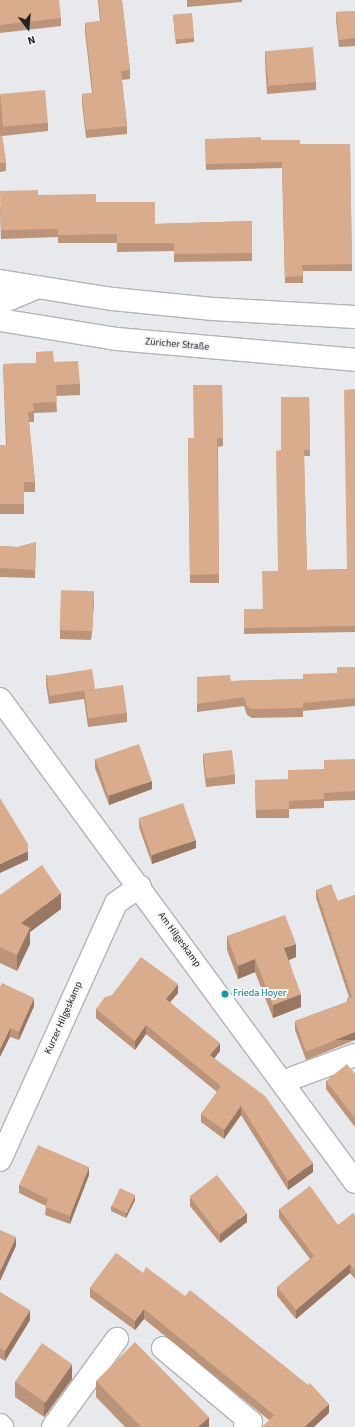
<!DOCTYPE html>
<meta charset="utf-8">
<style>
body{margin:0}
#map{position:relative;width:355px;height:1427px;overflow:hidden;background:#e7e9ec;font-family:"Source Sans 3",sans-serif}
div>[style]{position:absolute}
.roads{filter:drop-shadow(1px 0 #b2b4b6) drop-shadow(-1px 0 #b2b4b6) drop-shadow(0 1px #b2b4b6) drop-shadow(0 -1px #b2b4b6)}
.minor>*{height:22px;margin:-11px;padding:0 11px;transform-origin:11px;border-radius:11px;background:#fff}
.major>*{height:22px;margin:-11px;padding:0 11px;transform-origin:11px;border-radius:11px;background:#fff}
.wall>*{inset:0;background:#bb9479}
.shaded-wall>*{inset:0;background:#987863;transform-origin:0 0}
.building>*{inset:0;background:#d9ac8d;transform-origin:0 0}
.dots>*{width:11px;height:11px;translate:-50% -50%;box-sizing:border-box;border:2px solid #f4f6f9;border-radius:50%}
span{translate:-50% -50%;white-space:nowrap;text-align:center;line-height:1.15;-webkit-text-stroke:4px #f4f6f9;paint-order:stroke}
.street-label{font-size:10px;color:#212223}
.culture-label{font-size:10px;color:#0d838f}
.left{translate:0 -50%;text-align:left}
.north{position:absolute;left:8px;top:8px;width:40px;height:40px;-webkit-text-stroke:3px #f4f6f9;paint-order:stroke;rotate:164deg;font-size:11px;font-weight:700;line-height:16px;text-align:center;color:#212223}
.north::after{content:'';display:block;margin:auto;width:14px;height:18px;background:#212223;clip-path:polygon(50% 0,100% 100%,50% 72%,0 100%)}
</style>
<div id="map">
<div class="roads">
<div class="minor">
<div style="left:0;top:699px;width:599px;rotate:53.68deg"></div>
<div style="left:282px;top:1082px;width:78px;rotate:-20.3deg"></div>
<div style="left:0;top:1160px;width:282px;rotate:-65.7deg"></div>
<div style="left:116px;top:903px;width:29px;rotate:-35deg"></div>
<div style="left:163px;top:1348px;width:115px;rotate:40.1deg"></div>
<div style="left:251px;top:1422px;width:8px;rotate:140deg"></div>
<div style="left:0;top:1425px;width:3px;rotate:45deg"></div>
<div style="left:53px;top:1427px;width:109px;rotate:-54deg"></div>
</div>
<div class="major">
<div style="left:0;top:281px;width:114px;rotate:9.1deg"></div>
<div style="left:113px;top:299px;width:100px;rotate:5.7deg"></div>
<div style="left:213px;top:309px;width:142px;rotate:3.2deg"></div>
<div style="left:0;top:303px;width:41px;rotate:-22.8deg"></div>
<div style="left:0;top:320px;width:119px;rotate:9.2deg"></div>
<div style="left:117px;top:339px;width:239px;rotate:5deg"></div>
</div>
</div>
<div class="wall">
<div style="clip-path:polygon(0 0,61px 18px,61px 26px,0 33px)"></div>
<div style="clip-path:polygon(98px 0,122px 0,130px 70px,130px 79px,122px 80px,127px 126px,127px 134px,86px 138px,82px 103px,82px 94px,92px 93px,85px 32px,85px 23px,100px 21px)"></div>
<div style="clip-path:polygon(187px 0,242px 0,242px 2px,187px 7px)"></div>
<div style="clip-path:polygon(355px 11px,355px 46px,339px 47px,336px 20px,336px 12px)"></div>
<div style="clip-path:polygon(173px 15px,194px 38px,194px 42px,176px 44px)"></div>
<div style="clip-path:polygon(265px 51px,316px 82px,316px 90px,267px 94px,265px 60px)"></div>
<div style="clip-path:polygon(0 95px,48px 123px,48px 131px,2px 136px,6px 163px,6px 171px,0 172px)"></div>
<div style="clip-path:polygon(205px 139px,261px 140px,300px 144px,350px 144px,352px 271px,303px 271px,303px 283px,285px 283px,282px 168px,206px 170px)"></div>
<div style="clip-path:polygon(38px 195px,96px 202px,155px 224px,252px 221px,252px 261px,174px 262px,174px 251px,117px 252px,117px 243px,58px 243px,58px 237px,1px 239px,0 207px)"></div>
<div style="clip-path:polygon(36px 352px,54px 362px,80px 384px,80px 395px,56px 396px,57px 412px,34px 413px,34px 422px,29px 422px,35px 482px,35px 492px,24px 492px,24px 514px,0 514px,0 445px,6px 445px,3px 364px,36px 363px)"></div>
<div style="clip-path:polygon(222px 385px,223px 446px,218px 447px,219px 583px,190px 583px,188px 438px,194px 438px)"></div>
<div style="clip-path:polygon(355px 389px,355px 632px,244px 634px,244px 609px,263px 609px,278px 571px,309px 397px,310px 456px,304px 456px,307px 570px,347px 569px)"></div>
<div style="clip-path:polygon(36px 542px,35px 578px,0 577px,0 546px,18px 547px)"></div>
<div style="clip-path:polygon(94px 600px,91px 640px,60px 639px,60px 630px)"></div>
<div style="clip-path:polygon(355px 667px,355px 706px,303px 711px,303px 717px,252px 718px,247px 715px,244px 706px,197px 712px,197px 677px,231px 681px,303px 679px,337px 673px)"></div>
<div style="clip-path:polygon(46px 675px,95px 689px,127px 713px,127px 722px,88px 727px,84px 699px,49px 704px,46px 684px)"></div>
<div style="clip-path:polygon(203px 754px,235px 775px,235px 784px,206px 787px,203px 762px)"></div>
<div style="clip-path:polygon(95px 759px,152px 789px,109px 805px,95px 768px)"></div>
<div style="clip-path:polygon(355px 759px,355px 800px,324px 801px,324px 808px,289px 809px,289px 818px,256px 818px,255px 788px,324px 769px)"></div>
<div style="clip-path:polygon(139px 819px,196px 848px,152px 864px,139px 827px)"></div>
<div style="clip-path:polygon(316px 890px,338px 901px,355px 895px,355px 1040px,306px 1060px,295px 1030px,295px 1021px,347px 1002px,347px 998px,349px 997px,316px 898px)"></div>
<div style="clip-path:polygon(0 895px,61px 909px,30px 932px,30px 944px,17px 971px,0 963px)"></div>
<div style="clip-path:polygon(227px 936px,296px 957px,289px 960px,301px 1007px,273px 1018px,255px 972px,238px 979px,227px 950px)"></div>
<div style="clip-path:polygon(0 987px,34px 1006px,19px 1040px,10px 1037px)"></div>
<div style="clip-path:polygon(178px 993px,170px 1002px,220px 1051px,214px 1058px,313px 1172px,288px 1190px,241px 1115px,224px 1139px,201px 1122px,201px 1114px,217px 1092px,146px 1034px,135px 1050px,96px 1018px,96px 1009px)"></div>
<div style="clip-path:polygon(355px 1074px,355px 1127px,326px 1089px,326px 1081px)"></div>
<div style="clip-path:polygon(89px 1175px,70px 1224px,45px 1215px,46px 1206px,19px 1193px,19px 1185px)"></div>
<div style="clip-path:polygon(190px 1197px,247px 1222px,220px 1243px,190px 1206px)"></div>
<div style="clip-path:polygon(135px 1200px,126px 1218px,111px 1211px,111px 1206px)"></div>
<div style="clip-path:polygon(279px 1209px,338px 1225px,355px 1215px,355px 1279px,350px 1273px,296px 1319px,277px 1296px,277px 1287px,310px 1259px,279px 1218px)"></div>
<div style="clip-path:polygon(116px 1253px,329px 1413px,269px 1420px,144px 1319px,135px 1330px,90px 1297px,90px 1288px)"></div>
<div style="clip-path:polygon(0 1292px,30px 1320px,5px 1361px,0 1358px)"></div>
<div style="clip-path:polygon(72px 1379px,44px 1417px,15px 1397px,15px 1381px)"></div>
<div style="clip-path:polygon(96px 1381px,209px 1427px,125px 1427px,96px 1397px)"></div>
</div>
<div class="shaded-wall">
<div style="clip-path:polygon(94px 591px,94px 600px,91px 640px,91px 632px)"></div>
<div style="clip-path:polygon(152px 781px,152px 789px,109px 805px,109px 796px)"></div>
<div style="clip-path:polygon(196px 840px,196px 848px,152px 864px,152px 855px)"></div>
<div style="clip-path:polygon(28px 851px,28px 860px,0 873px,0 864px)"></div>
<div style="clip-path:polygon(61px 893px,61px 909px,30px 932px,30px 944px,17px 971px,17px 955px,21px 923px)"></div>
<div style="clip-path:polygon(296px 944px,296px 957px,284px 962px,284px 948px)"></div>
<div style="clip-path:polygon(255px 959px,255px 972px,238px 979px,238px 966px)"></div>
<div style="clip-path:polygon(178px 984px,178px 993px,166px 1007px,166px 999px)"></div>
<div style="clip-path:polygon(301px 994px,301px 1007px,273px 1018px,273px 1005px)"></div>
<div style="clip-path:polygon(34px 998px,34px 1006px,19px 1040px,19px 1032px)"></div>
<div style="clip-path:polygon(146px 1025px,146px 1034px,135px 1050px,135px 1041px)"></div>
<div style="clip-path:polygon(10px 1028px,10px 1037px,0 1057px,0 1049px)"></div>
<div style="left:355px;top:1032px;width:8px;height:53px;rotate:90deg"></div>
<div style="clip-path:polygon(220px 1043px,220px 1051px,210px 1064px,210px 1055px)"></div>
<div style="clip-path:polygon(241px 1106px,241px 1115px,224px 1139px,224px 1130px)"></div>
<div style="clip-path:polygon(313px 1163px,313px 1172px,288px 1190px,288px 1181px)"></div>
<div style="clip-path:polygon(89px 1167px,89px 1175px,70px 1224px,70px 1216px)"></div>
<div style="clip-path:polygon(135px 1195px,135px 1200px,126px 1218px,126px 1214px)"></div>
<div style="clip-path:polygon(247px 1213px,247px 1222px,220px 1243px,220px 1235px)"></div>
<div style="clip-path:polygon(16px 1237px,16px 1246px,0 1281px,0 1271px)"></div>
<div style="clip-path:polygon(350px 1264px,350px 1273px,296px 1319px,296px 1310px)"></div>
<div style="clip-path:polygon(144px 1309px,144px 1319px,135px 1330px,135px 1321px)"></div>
<div style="clip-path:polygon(30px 1310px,30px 1320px,5px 1361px,5px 1351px)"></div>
<div style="clip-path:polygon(72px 1364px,72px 1379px,44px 1417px,44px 1402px)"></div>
<div style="clip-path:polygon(329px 1404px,329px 1413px,314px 1427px,304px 1427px)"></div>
<div style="clip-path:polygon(209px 1417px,209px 1427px,198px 1427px)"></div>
</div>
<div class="building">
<div style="clip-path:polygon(0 0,59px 0,61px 18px,0 25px)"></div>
<div style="clip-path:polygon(99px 0,122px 0,130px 70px,121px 71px,127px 126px,86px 130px,82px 94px,93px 93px,85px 23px,101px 21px)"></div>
<div style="clip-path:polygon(355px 11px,355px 38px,339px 40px,336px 12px)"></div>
<div style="left:192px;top:13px;width:25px;height:19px;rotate:85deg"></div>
<div style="left:313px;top:47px;width:35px;height:48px;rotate:85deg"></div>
<div style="left:45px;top:90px;width:33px;height:45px;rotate:85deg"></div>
<div style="clip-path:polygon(0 136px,2px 136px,6px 163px,0 163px)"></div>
<div style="clip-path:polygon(261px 137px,261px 140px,300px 140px,300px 144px,350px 144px,352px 264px,302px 265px,303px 276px,285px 277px,282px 162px,206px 164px,205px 139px)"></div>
<div style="clip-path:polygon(38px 190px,38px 195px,96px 194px,96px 202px,155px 202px,155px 224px,252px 221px,252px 253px,174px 254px,174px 243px,117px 243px,117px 234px,58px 235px,58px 229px,1px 230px,0 191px)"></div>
<div style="clip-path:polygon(53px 351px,54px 362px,78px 361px,80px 384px,56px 385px,57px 402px,33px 403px,34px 411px,28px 412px,35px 482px,24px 482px,24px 504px,0 504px,0 445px,7px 445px,3px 364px,36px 363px,36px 352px)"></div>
<div style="clip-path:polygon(193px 385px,222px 385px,223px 438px,217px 438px,219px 574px,190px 575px,188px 438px,194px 438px)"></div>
<div style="clip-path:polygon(355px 389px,355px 626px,244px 628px,244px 609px,263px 609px,262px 571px,278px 571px,276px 451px,281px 450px,281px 397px,309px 397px,310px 450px,304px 450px,307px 570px,347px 569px,344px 390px)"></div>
<div style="clip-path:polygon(36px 542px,35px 570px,0 568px,0 546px,18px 547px)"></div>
<div style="left:61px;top:590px;width:33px;height:40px;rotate:2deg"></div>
<div style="clip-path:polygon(337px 667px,355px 667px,355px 698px,303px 703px,303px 708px,252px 709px,247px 707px,244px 697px,197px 704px,197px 677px,230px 675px,231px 681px,303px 679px,303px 674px,337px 673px)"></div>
<div style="left:92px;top:669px;width:20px;height:46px;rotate:81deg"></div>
<div style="left:123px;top:685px;width:28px;height:39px;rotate:82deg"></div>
<div style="left:139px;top:744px;width:39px;height:46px;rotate:71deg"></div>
<div style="left:232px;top:750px;width:25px;height:29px;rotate:83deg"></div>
<div style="clip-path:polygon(355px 759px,355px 791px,324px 793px,324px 799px,289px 801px,289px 809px,256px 810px,255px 780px,288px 779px,288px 770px,324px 769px,324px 760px)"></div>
<div style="clip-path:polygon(0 798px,28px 844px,28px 851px,0 864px)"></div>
<div style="left:183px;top:803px;width:39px;height:47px;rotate:71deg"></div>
<div style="clip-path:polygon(42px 865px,61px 893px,21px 923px,30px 928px,17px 955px,0 947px,0 895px)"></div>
<div style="clip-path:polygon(331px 884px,338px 901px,355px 895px,355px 1032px,306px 1052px,295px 1021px,348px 1002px,347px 998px,352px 997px,316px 890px)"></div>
<div style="clip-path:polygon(285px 915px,296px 944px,284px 948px,301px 994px,273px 1005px,255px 959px,238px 966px,227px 936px)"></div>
<div style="clip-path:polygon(141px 957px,178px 984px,166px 999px,220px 1043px,210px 1055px,265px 1096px,313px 1163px,288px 1181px,241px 1106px,224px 1130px,201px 1114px,221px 1086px,146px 1025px,135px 1041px,96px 1009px,105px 997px,112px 995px)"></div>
<div style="clip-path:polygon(2px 983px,34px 998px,19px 1032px,10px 1028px,0 1049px,0 987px)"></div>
<div style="clip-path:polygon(347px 1064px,355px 1074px,355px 1118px,326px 1081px)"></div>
<div style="clip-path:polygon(38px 1145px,89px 1167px,70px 1216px,45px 1207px,48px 1199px,19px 1185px)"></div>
<div style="left:217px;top:1175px;width:48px;height:35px;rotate:52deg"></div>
<div style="clip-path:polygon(310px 1186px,338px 1225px,353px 1213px,355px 1215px,355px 1271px,350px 1264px,296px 1310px,277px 1287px,314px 1256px,279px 1209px)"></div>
<div style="left:120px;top:1188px;width:17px;height:20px;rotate:25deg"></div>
<div style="clip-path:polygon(0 1230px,16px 1237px,0 1271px)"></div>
<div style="clip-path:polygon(116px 1253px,143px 1273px,146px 1267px,185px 1296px,190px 1290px,308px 1385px,310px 1383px,329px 1404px,304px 1427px,262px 1427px,274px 1415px,144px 1309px,135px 1321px,90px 1288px)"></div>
<div style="clip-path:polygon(0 1292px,30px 1310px,5px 1351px,0 1348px)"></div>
<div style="clip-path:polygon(135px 1342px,209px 1417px,198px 1427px,141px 1427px,96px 1381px)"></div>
<div style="left:42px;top:1343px;width:37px;height:47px;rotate:35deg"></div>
</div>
<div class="dots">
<div style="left:225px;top:994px;background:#0f9aa8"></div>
</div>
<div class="street-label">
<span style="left:177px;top:345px;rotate:5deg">Züricher Straße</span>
<span style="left:179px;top:940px;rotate:54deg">Am Hilgeskamp</span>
<span style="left:64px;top:1018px;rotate:-66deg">Kurzer Hilgeskamp</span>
</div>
<div class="culture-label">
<span class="left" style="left:233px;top:994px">Frieda Hoyer</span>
</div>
<div class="north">N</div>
</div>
